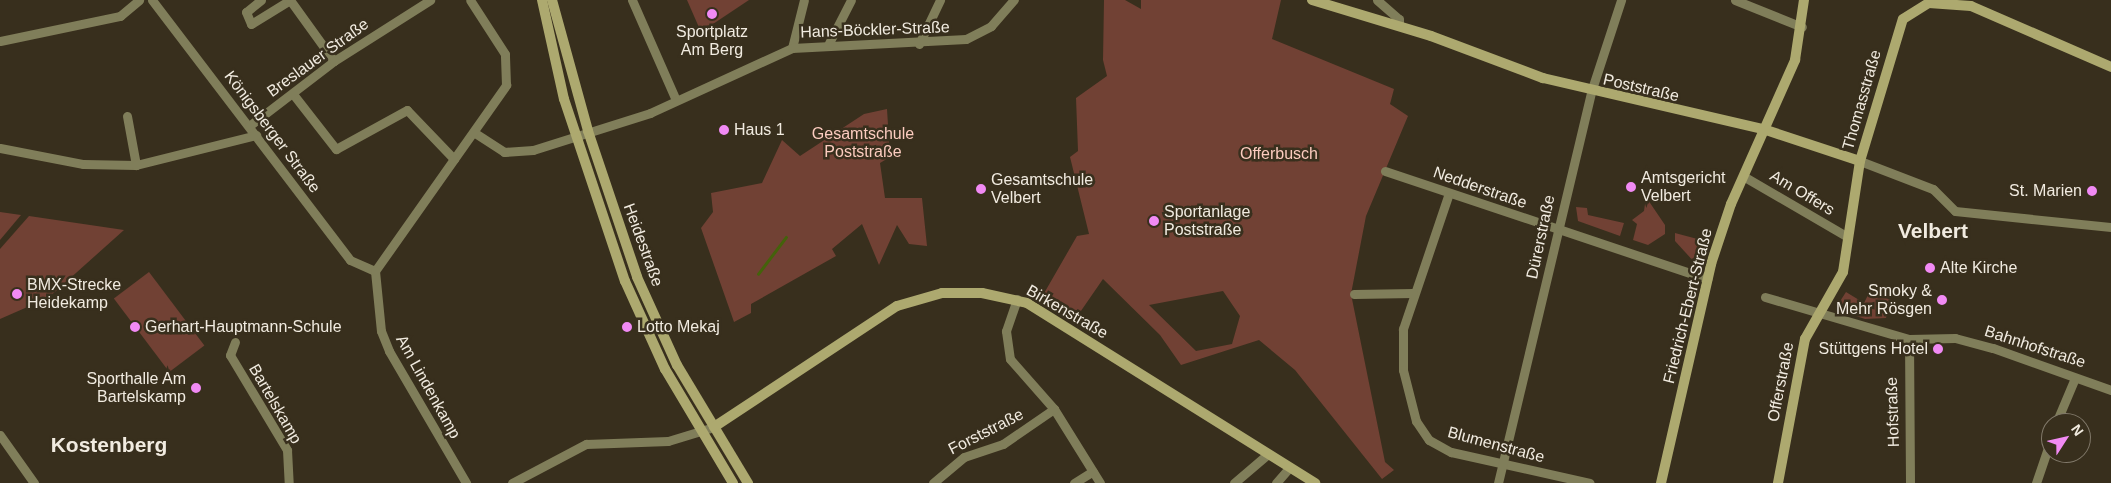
<!DOCTYPE html>
<meta charset="utf-8">
<style>
body{margin:0}
#map{position:relative;width:2111px;height:483px;overflow:hidden;background:#382f1d;font-family:Arial,sans-serif}
div>[style]{position:absolute}
.green>*{inset:0;background:#714134;transform-origin:0 0}
.stream>*{height:2.5px;margin:-1.25px;padding:0 1.25px;transform-origin:1.25px;border-radius:1.25px;background:#44620b}
.street>*{height:9px;margin:-4.5px;padding:0 4.5px;transform-origin:4.5px;border-radius:4.5px;background:#807e5a}
.secondary>*{height:10px;margin:-5px;padding:0 5px;transform-origin:5px;border-radius:5px;background:#ada96f}
.dots>*{width:14px;height:14px;translate:-50% -50%;box-sizing:border-box;border:2px solid #382f1d;border-radius:50%}
span{translate:-50% -50%;white-space:nowrap;text-align:center;line-height:1.15;-webkit-text-stroke:5px #382f1d;paint-order:stroke}
.street-label{font-size:16px;color:#f1ebe0}
.poi-label{font-size:16px;color:#f1ebe0}
.left{translate:0 -50%;text-align:left}
.right{translate:-100% -50%;text-align:right}
.park-label{font-size:16px;color:#fcccbf}
.district-label{font-size:21px;color:#f1ebe0;font-weight:700}
.north{position:absolute;left:2041px;top:413px;width:50px;height:50px;box-sizing:border-box;background:#382f1d;border:1px solid #827a6b;border-radius:50%;rotate:55deg;font-size:14px;font-weight:700;line-height:20px;text-align:center;color:#f1ebe0}
.north::after{content:'';display:block;margin:auto;width:18px;height:22px;background:#f18af4;clip-path:polygon(50% 0,100% 100%,50% 72%,0 100%)}
</style>
<div id="map">
<div class="green">
<div style="clip-path:polygon(687px 0,749px 0,701px 32px)"></div>
<div style="clip-path:polygon(evenodd,1104px 0,1125px 0,1141px 9px,1141px 0,1281px 0,1272px 39px,1394px 89px,1390px 104px,1408px 116px,1366px 216px,1351px 294px,1385px 462px,1394px 470px,1382px 479px,1295px 370px,1259px 340px,1181px 365px,1160px 335px,1103px 279px,1074px 321px,1039px 302px,1077px 236px,1089px 234px,1070px 157px,1078px 151px,1076px 98px,1107px 76px,1103px 60px,1104px 0,1223px 291px,1240px 316px,1232px 344px,1196px 351px,1149px 305px,1223px 291px)"></div>
<div style="clip-path:polygon(887px 109px,890px 157px,880px 163px,885px 198px,922px 198px,927px 246px,909px 244px,897px 225px,879px 265px,862px 224px,832px 249px,836px 256px,751px 304px,751px 313px,734px 322px,701px 228px,713px 212px,711px 193px,762px 183px,782px 140px,800px 156px,864px 114px)"></div>
<div style="clip-path:polygon(1646px 197px,1665px 225px,1665px 234px,1648px 245px,1633px 240px,1637px 224px,1632px 220px,1644px 211px)"></div>
<div style="clip-path:polygon(1576px 207px,1587px 208px,1588px 215px,1624px 223px,1620px 236px,1578px 221px)"></div>
<div style="clip-path:polygon(0 212px,21px 215px,0 240px)"></div>
<div style="clip-path:polygon(29px 216px,124px 230px,48px 298px,0 319px,0 249px)"></div>
<div style="clip-path:polygon(1675px 233px,1705px 241px,1696px 264px,1675px 241px)"></div>
<div style="left:149px;top:272px;width:92px;height:44px;rotate:53deg"></div>
<div style="clip-path:polygon(1870px 291px,1891px 300px,1886px 318px,1865px 319px,1835px 309px,1846px 292px,1864px 303px)"></div>
</div>
<div class="stream">
<div style="left:758px;top:274px;width:46px;rotate:-52.9deg"></div>
</div>
<div class="street">
<div style="left:152px;top:0;width:327px;rotate:52.7deg"></div>
<div style="left:350px;top:260px;width:27px;rotate:24deg"></div>
<div style="left:261px;top:0;width:19px;rotate:141deg"></div>
<div style="left:246px;top:12px;width:13px;rotate:67deg"></div>
<div style="left:251px;top:24px;width:46px;rotate:-31.6deg"></div>
<div style="left:290px;top:0;width:75px;rotate:54.2deg"></div>
<div style="left:632px;top:0;width:109px;rotate:66.3deg"></div>
<div style="left:1377px;top:0;width:29px;rotate:41deg"></div>
<div style="left:1399px;top:19px;width:6px;rotate:90deg"></div>
<div style="left:1735px;top:0;width:72px;rotate:21.9deg"></div>
<div style="left:0;top:41px;width:123px;rotate:-11.8deg"></div>
<div style="left:120px;top:16px;width:25px;rotate:-40deg"></div>
<div style="left:829px;top:43px;width:48px;rotate:-62.9deg"></div>
<div style="left:919px;top:44px;width:49px;rotate:-64.5deg"></div>
<div style="left:792px;top:48px;width:49px;rotate:-76deg"></div>
<div style="left:293px;top:94px;width:70px;rotate:52deg"></div>
<div style="left:336px;top:149px;width:81px;rotate:-28.8deg"></div>
<div style="left:407px;top:110px;width:68px;rotate:46.2deg"></div>
<div style="left:127px;top:116px;width:50px;rotate:79.6deg"></div>
<div style="left:249px;top:126px;width:107px;rotate:-37.4deg"></div>
<div style="left:334px;top:61px;width:114px;rotate:-32.4deg"></div>
<div style="left:475px;top:133px;width:35px;rotate:33deg"></div>
<div style="left:504px;top:152px;width:29px;rotate:-4deg"></div>
<div style="left:533px;top:150px;width:123px;rotate:-17.5deg"></div>
<div style="left:650px;top:113px;width:156px;rotate:-24.6deg"></div>
<div style="left:792px;top:48px;width:174px;rotate:-3deg"></div>
<div style="left:966px;top:39px;width:28px;rotate:-27deg"></div>
<div style="left:991px;top:26px;width:35px;rotate:-49deg"></div>
<div style="left:0;top:148px;width:85px;rotate:10.9deg"></div>
<div style="left:83px;top:164px;width:53px;rotate:1.1deg"></div>
<div style="left:136px;top:165px;width:124px;rotate:-14deg"></div>
<div style="left:1860px;top:161px;width:78px;rotate:21deg"></div>
<div style="left:1933px;top:189px;width:31px;rotate:45deg"></div>
<div style="left:1955px;top:211px;width:157px;rotate:5.9deg"></div>
<div style="left:1385px;top:171px;width:340px;rotate:18.5deg"></div>
<div style="left:1743px;top:176px;width:119px;rotate:30.2deg"></div>
<div style="left:1449px;top:193px;width:144px;rotate:108.7deg"></div>
<div style="left:1403px;top:329px;width:41px;rotate:90deg"></div>
<div style="left:1403px;top:370px;width:53px;rotate:75.7deg"></div>
<div style="left:1416px;top:421px;width:23px;rotate:56deg"></div>
<div style="left:1429px;top:440px;width:25px;rotate:29deg"></div>
<div style="left:1451px;top:452px;width:142px;rotate:12.6deg"></div>
<div style="left:375px;top:271px;width:228px;rotate:-54.8deg"></div>
<div style="left:506px;top:85px;width:31px;rotate:-92deg"></div>
<div style="left:505px;top:54px;width:64px;rotate:-122.9deg"></div>
<div style="left:375px;top:271px;width:60px;rotate:84.3deg"></div>
<div style="left:381px;top:331px;width:22px;rotate:68deg"></div>
<div style="left:389px;top:351px;width:153px;rotate:59.7deg"></div>
<div style="left:1354px;top:294px;width:59px;rotate:-1deg"></div>
<div style="left:1765px;top:297px;width:150px;rotate:16.3deg"></div>
<div style="left:1909px;top:339px;width:46px;rotate:-1.2deg"></div>
<div style="left:1955px;top:338px;width:39px;rotate:15deg"></div>
<div style="left:1993px;top:348px;width:125px;rotate:19.6deg"></div>
<div style="left:1017px;top:299px;width:34px;rotate:109deg"></div>
<div style="left:1006px;top:331px;width:28px;rotate:82deg"></div>
<div style="left:1010px;top:359px;width:67px;rotate:48.7deg"></div>
<div style="left:1054px;top:409px;width:87px;rotate:58.1deg"></div>
<div style="left:1909px;top:339px;width:144px;rotate:89.6deg"></div>
<div style="left:235px;top:342px;width:14px;rotate:111deg"></div>
<div style="left:230px;top:355px;width:111px;rotate:59deg"></div>
<div style="left:287px;top:450px;width:33px;rotate:87deg"></div>
<div style="left:2056px;top:423px;width:49px;rotate:-67.1deg"></div>
<div style="left:0;top:435px;width:59px;rotate:54.7deg"></div>
<div style="left:512px;top:483px;width:84px;rotate:-27.8deg"></div>
<div style="left:586px;top:444px;width:82px;rotate:-2.1deg"></div>
<div style="left:668px;top:441px;width:48px;rotate:-16.9deg"></div>
<div style="left:933px;top:483px;width:40px;rotate:-40deg"></div>
<div style="left:964px;top:457px;width:41px;rotate:-18.4deg"></div>
<div style="left:1003px;top:444px;width:62px;rotate:-34.5deg"></div>
<div style="left:1074px;top:483px;width:22px;rotate:-32deg"></div>
<div style="left:1234px;top:483px;width:45px;rotate:-40.5deg"></div>
<div style="left:1276px;top:483px;width:21px;rotate:-49deg"></div>
<div style="left:1498px;top:483px;width:402px;rotate:-76.6deg"></div>
<div style="left:1591px;top:92px;width:97px;rotate:-71.9deg"></div>
<div style="left:2036px;top:483px;width:46px;rotate:-71.2deg"></div>
</div>
<div class="secondary">
<div style="left:542px;top:0;width:101px;rotate:77.5deg"></div>
<div style="left:564px;top:99px;width:192px;rotate:71.5deg"></div>
<div style="left:625px;top:281px;width:97px;rotate:65.6deg"></div>
<div style="left:665px;top:369px;width:133px;rotate:59.2deg"></div>
<div style="left:552px;top:0;width:136px;rotate:74.6deg"></div>
<div style="left:588px;top:131px;width:154px;rotate:71.4deg"></div>
<div style="left:637px;top:277px;width:97px;rotate:65.6deg"></div>
<div style="left:677px;top:365px;width:138px;rotate:59deg"></div>
<div style="left:1312px;top:0;width:124px;rotate:16.8deg"></div>
<div style="left:1431px;top:36px;width:120px;rotate:20.6deg"></div>
<div style="left:1543px;top:78px;width:226px;rotate:13.1deg"></div>
<div style="left:1763px;top:129px;width:102px;rotate:18.3deg"></div>
<div style="left:714px;top:427px;width:219px;rotate:-33.5deg"></div>
<div style="left:897px;top:306px;width:47px;rotate:-16.1deg"></div>
<div style="left:942px;top:293px;width:40px"></div>
<div style="left:982px;top:293px;width:46px;rotate:12.5deg"></div>
<div style="left:1027px;top:303px;width:340px;rotate:32deg"></div>
<div style="left:1661px;top:483px;width:225px;rotate:-77.1deg"></div>
<div style="left:1711px;top:264px;width:63px;rotate:-71.6deg"></div>
<div style="left:1731px;top:204px;width:158px;rotate:-66deg"></div>
<div style="left:1795px;top:60px;width:61px;rotate:-81.5deg"></div>
<div style="left:1778px;top:483px;width:147px;rotate:-79.4deg"></div>
<div style="left:1805px;top:339px;width:77px;rotate:-60.4deg"></div>
<div style="left:1843px;top:272px;width:112px;rotate:-81.3deg"></div>
<div style="left:1860px;top:161px;width:148px;rotate:-73.2deg"></div>
<div style="left:1903px;top:19px;width:31px;rotate:-32deg"></div>
<div style="left:1929px;top:3px;width:42px;rotate:4.1deg"></div>
<div style="left:1971px;top:6px;width:153px;rotate:23.5deg"></div>
</div>
<div class="dots">
<div style="left:712px;top:14px;background:#f18af4"></div>
<div style="left:724px;top:130px;background:#f18af4"></div>
<div style="left:1631px;top:187px;background:#f18af4"></div>
<div style="left:981px;top:189px;background:#f18af4"></div>
<div style="left:2092px;top:191px;background:#f18af4"></div>
<div style="left:1154px;top:221px;background:#f18af4"></div>
<div style="left:1930px;top:268px;background:#f18af4"></div>
<div style="left:17px;top:294px;background:#f18af4"></div>
<div style="left:1942px;top:300px;background:#f18af4"></div>
<div style="left:135px;top:327px;background:#f18af4"></div>
<div style="left:627px;top:327px;background:#f18af4"></div>
<div style="left:1938px;top:349px;background:#f18af4"></div>
<div style="left:196px;top:388px;background:#f18af4"></div>
</div>
<div class="street-label">
<span style="left:875px;top:30px;rotate:-2deg">Hans-Böckler-Straße</span>
<span style="left:318px;top:58px;rotate:-36deg">Breslauer Straße</span>
<span style="left:1641px;top:88px;rotate:13deg">Poststraße</span>
<span style="left:1862px;top:100px;rotate:-74deg">Thomasstraße</span>
<span style="left:272px;top:132px;rotate:53deg">Königsberger Straße</span>
<span style="left:1480px;top:188px;rotate:19deg">Nedderstraße</span>
<span style="left:1802px;top:193px;rotate:31deg">Am Offers</span>
<span style="left:1541px;top:237px;rotate:-78deg">Dürerstraße</span>
<span style="left:643px;top:245px;rotate:70deg">Heidestraße</span>
<span style="left:1688px;top:306px;rotate:-76deg">Friedrich-Ebert-Straße</span>
<span style="left:1067px;top:312px;rotate:30deg">Birkenstraße</span>
<span style="left:2035px;top:347px;rotate:18deg">Bahnhofstraße</span>
<span style="left:1781px;top:382px;rotate:-79deg">Offerstraße</span>
<span style="left:428px;top:387px;rotate:61deg">Am Lindenkamp</span>
<span style="left:275px;top:404px;rotate:60deg">Bartelskamp</span>
<span style="left:1893px;top:412px;rotate:-92deg">Hofstraße</span>
<span style="left:986px;top:432px;rotate:-27deg">Forststraße</span>
<span style="left:1496px;top:445px;rotate:15deg">Blumenstraße</span>
</div>
<div class="poi-label">
<span style="left:712px;top:41px">Sportplatz<br>Am Berg</span>
<span class="left" style="left:734px;top:130px">Haus 1</span>
<span class="left" style="left:1641px;top:187px">Amtsgericht<br>Velbert</span>
<span class="left" style="left:991px;top:189px">Gesamtschule<br>Velbert</span>
<span class="right" style="left:2082px;top:191px">St. Marien</span>
<span class="left" style="left:1164px;top:221px">Sportanlage<br>Poststraße</span>
<span class="left" style="left:1940px;top:268px">Alte Kirche</span>
<span class="left" style="left:27px;top:294px">BMX-Strecke<br>Heidekamp</span>
<span class="right" style="left:1932px;top:300px">Smoky &amp;<br>Mehr Rösgen</span>
<span class="left" style="left:145px;top:327px">Gerhart-Hauptmann-Schule</span>
<span class="left" style="left:637px;top:327px">Lotto Mekaj</span>
<span class="right" style="left:1928px;top:349px">Stüttgens Hotel</span>
<span class="right" style="left:186px;top:388px">Sporthalle Am<br>Bartelskamp</span>
</div>
<div class="park-label">
<span style="left:863px;top:143px">Gesamtschule<br>Poststraße</span>
<span style="left:1279px;top:154px">Offerbusch</span>
</div>
<div class="district-label">
<span style="left:1933px;top:231px">Velbert</span>
<span style="left:109px;top:445px">Kostenberg</span>
</div>
<div class="north">N</div>
</div>
